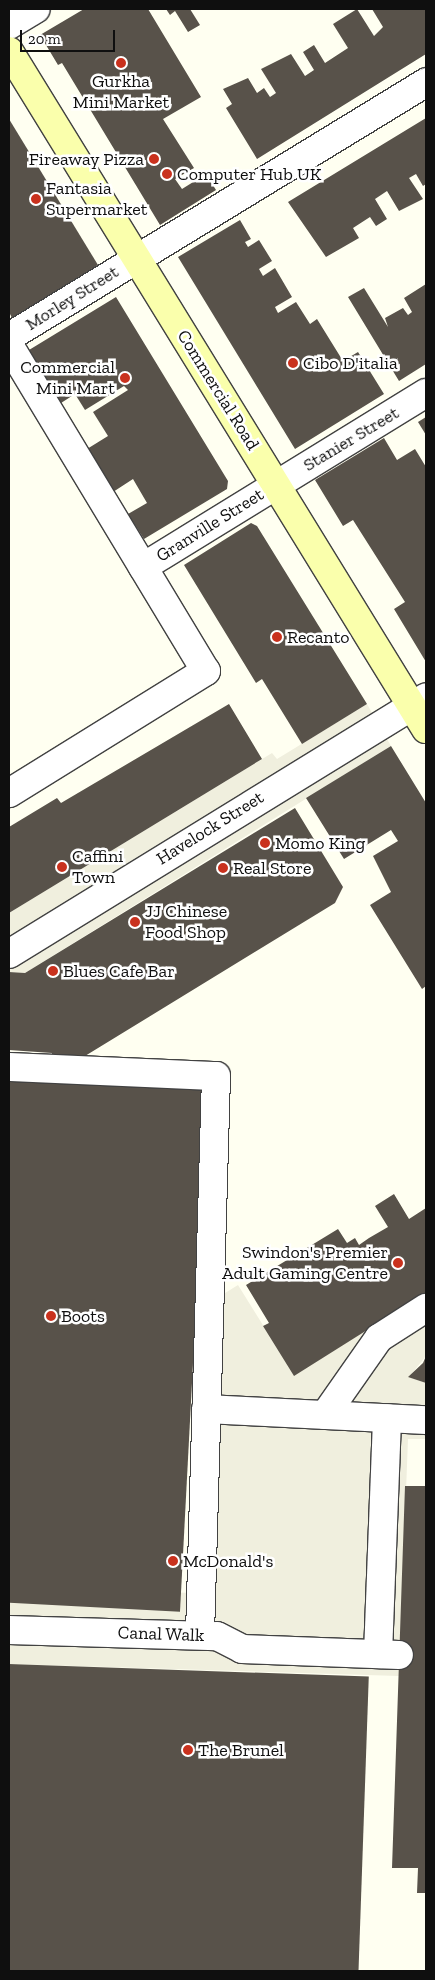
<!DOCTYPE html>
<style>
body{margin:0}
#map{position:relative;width:435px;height:1980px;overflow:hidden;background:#fffff1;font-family:"Zilla Slab",serif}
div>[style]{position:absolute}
.plaza>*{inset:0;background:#f0efde}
.building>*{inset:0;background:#58524a;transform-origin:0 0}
.roads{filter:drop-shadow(1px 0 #424242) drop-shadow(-1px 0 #424242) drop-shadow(0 1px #424242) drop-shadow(0 -1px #424242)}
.street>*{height:28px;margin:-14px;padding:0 14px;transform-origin:14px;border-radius:14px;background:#fff}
.secondary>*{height:28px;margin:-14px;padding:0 14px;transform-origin:14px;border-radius:14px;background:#faffac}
.dots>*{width:14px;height:14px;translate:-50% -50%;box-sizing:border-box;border:2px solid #fff;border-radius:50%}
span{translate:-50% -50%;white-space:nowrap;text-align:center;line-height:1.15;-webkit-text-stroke:5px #fff;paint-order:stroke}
.poi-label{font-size:18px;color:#0f0f0f}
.right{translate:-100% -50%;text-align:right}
.left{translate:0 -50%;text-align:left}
.street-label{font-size:18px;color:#0f0f0f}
.frame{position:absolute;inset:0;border:10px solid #0f0f0f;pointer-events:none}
.scale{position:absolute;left:20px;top:30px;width:95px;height:22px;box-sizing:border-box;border:2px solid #0f0f0f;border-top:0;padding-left:6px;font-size:15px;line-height:18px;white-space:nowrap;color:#0f0f0f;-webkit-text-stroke:4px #fff;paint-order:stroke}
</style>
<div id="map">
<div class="plaza">
<div style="clip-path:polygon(367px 704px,391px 746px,25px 973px,9px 972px,9px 913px,272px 753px,277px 759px)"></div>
<div style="clip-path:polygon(238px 1285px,294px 1375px,426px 1293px,426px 1356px,409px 1377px,426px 1383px,426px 1439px,408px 1439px,399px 1676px,9px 1664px,9px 1587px,194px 1593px,209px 1303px)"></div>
</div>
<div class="building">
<div style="clip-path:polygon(84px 9px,148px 9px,201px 97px,163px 119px,194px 168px,175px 179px,182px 189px,206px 174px,216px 190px,160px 225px,62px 63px,58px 65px,40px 35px)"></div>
<div style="clip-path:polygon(166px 9px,190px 9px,200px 25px,188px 32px,175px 11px,170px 15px)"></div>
<div style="clip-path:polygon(357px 9px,374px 36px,383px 27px,372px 9px,426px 9px,426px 54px,257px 159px,226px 108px,232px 104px,223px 89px,248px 78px,257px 93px,264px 88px,270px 97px,276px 93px,261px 69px,291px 54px,305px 76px,314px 70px,303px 52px,314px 45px,325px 63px,348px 48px,333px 24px)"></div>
<div style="clip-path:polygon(426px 118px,426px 184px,423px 186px,416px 174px,409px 178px,423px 199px,399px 211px,387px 191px,375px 199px,387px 219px,376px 226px,370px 217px,353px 228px,359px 238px,326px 257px,288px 202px)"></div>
<div style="clip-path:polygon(9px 119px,98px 265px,12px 318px,9px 312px)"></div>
<div style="clip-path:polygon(240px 220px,251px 239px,245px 242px,248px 247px,259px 240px,272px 261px,259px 269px,263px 276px,275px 268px,292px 297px,275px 307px,278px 313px,296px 302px,310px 324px,317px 319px,343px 361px,358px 352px,384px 394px,295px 449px,178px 257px)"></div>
<div style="clip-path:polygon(426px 284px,426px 364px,399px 381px,348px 297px,364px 288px,388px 327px,385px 318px,403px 308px,408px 315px,412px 312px,404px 298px)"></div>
<div style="clip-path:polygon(116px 297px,228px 481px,227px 489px,144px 539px,128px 514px,147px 503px,133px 479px,113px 492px,87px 449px,108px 436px,93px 412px,128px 390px,124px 386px,85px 410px,75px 394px,61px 403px,29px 350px)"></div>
<div style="clip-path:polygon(426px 417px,426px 435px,418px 422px)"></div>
<div style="clip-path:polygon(384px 438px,397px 460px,415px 449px,426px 467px,426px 662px,394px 609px,405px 602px,353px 520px,343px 526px,315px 480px)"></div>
<div style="clip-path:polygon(251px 523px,257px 526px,367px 704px,302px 744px,262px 679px,256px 683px,184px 565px)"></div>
<div style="clip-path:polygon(229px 704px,262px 759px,9px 913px,9px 827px,57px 798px,61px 803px)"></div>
<div style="clip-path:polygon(391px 746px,426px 803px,426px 986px,422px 989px,370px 905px,391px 892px,373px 856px,398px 841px,391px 830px,344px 859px,306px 798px)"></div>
<div style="clip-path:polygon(295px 808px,343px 887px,335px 903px,85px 1056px,85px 1063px,51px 1063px,52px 1053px,9px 1050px,9px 972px,25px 973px)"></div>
<div style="left:9px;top:1072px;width:199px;height:530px;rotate:3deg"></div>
<div style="clip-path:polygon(394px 1194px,409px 1219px,426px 1208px,426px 1293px,294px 1376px,263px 1326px,269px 1323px,246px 1285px,338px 1229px,347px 1243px,355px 1238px,359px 1245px,369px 1238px,388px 1227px,375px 1206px)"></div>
<div style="clip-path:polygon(426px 1356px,426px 1383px,408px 1377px,423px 1363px)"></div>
<div style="clip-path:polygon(405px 1486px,426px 1486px,426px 1893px,417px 1893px,418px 1868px,392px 1868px)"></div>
<div style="left:9px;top:1664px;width:360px;height:307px;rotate:2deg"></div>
</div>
<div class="roads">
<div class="street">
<div style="left:9px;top:25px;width:31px;rotate:-31deg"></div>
<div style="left:9px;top:337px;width:489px;rotate:-31.4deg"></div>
<div style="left:9px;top:345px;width:381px;rotate:58.9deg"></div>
<div style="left:206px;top:671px;width:232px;rotate:148.2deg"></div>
<div style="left:143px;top:567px;width:332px;rotate:-31.6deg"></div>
<div style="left:9px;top:954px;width:490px;rotate:-31.6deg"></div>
<div style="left:9px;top:1067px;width:207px;rotate:2.5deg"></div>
<div style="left:216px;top:1076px;width:559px;rotate:91.64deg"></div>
<div style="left:206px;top:1409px;width:220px;rotate:2.9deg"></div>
<div style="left:325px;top:1415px;width:94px;rotate:-55deg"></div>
<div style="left:379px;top:1338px;width:56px;rotate:-32.6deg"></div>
<div style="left:9px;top:1630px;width:208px;rotate:1.7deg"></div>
<div style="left:217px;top:1636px;width:28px;rotate:27deg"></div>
<div style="left:242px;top:1649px;width:157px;rotate:2.2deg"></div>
<div style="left:378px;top:1654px;width:236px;rotate:-87.8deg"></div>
</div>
<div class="secondary">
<div style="left:9px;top:51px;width:796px;rotate:58.41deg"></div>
</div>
</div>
<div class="dots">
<div style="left:121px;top:63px;background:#c9311d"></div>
<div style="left:154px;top:159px;background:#c9311d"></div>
<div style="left:167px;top:174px;background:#c9311d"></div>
<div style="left:36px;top:199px;background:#c9311d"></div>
<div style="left:293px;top:363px;background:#c9311d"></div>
<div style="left:125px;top:378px;background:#c9311d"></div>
<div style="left:277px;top:637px;background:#c9311d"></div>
<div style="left:265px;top:843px;background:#c9311d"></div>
<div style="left:62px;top:867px;background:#c9311d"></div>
<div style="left:223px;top:868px;background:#c9311d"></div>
<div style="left:135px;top:922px;background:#c9311d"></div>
<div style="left:53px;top:971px;background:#c9311d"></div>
<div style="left:398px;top:1263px;background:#c9311d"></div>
<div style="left:51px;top:1316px;background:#c9311d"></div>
<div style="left:173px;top:1561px;background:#c9311d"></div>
<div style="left:188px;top:1750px;background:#c9311d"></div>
</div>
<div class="poi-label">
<span style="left:121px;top:92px">Gurkha<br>Mini Market</span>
<span class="right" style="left:144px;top:159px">Fireaway Pizza</span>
<span class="left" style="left:177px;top:174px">Computer Hub UK</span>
<span class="left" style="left:46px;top:199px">Fantasia<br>Supermarket</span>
<span class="left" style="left:303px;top:363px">Cibo D'italia</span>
<span class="right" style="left:115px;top:378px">Commercial<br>Mini Mart</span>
<span class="left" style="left:287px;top:637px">Recanto</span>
<span class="left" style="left:275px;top:843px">Momo King</span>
<span class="left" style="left:72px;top:867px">Caffini<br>Town</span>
<span class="left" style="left:233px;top:868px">Real Store</span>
<span class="left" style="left:145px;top:922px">JJ Chinese<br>Food Shop</span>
<span class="left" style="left:63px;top:971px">Blues Cafe Bar</span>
<span class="right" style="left:388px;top:1263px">Swindon's Premier<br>Adult Gaming Centre</span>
<span class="left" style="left:61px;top:1316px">Boots</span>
<span class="left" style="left:183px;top:1561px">McDonald's</span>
<span class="left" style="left:198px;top:1750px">The Brunel</span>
</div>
<div class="street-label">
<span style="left:72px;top:298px;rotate:-32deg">Morley Street</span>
<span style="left:218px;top:390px;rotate:58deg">Commercial Road</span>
<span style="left:351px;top:439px;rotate:-31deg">Stanier Street</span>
<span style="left:210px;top:525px;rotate:-32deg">Granville Street</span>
<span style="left:210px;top:828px;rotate:-32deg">Havelock Street</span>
<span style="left:161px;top:1634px;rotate:2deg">Canal Walk</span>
</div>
<div class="frame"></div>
<div class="scale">20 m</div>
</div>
